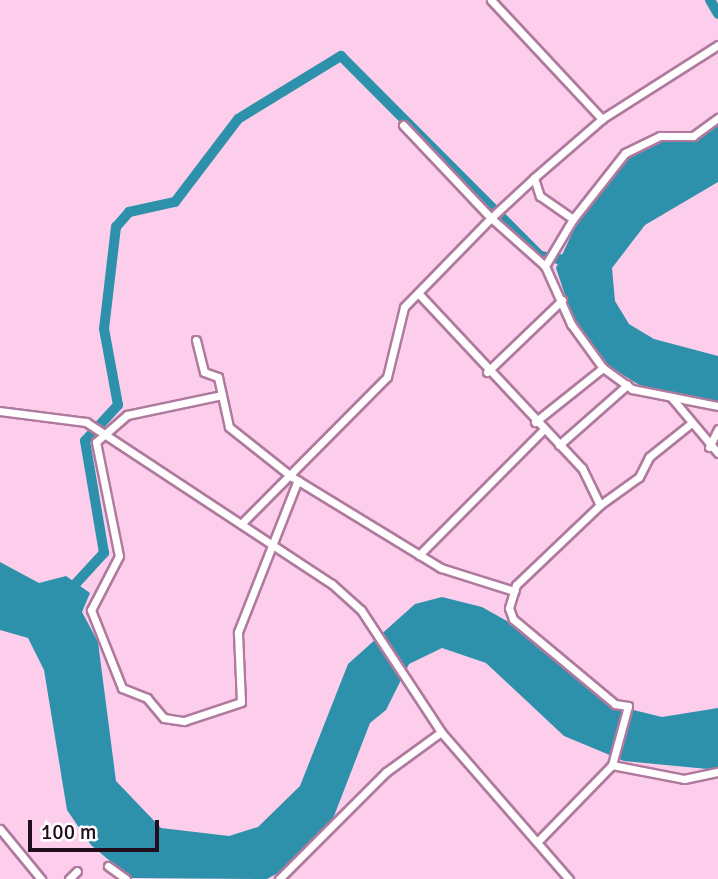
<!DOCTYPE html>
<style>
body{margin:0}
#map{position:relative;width:718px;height:879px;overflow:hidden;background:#fdceec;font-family:Signika,sans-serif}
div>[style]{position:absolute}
.water>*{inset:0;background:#2d91ab}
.canal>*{height:10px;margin:-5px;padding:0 5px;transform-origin:5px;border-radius:5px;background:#2d91ab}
.roads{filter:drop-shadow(2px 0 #af7a9d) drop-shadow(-2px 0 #af7a9d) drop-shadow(0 2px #af7a9d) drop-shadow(0 -2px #af7a9d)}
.street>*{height:7px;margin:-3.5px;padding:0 3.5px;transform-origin:3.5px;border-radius:3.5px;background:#fff}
span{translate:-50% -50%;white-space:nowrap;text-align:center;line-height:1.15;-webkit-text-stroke:5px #fff;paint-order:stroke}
.scale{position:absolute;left:28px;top:820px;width:131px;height:32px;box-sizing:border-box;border:4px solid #210d1b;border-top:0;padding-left:9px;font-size:21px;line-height:24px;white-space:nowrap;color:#210d1b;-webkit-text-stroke:5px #fff;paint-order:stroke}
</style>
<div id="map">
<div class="water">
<div style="clip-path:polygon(718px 124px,718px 182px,645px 225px,612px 268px,615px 301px,629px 324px,654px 339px,718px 356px,718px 402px,644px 388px,609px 366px,574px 322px,556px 268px,575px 227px,630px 155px,657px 141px,694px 139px)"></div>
<div style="clip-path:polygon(0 562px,39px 583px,66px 576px,90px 593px,82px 612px,98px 642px,116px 781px,161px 828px,229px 836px,258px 827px,300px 786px,348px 664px,415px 604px,442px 597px,482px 607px,512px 624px,617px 706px,662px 717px,718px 708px,718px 770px,624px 761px,564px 736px,486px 663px,442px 648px,409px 664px,386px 710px,370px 723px,329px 829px,285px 869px,267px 879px,130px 878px,91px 845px,67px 810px,44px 670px,28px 638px,0 630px)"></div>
</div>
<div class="canal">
<div style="left:710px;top:0;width:16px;rotate:60deg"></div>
<div style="left:69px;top:591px;width:52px;rotate:-47.4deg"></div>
<div style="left:104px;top:553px;width:114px;rotate:-99.6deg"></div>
<div style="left:85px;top:441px;width:49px;rotate:-47.5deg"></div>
<div style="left:118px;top:405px;width:77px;rotate:-100.4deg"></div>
<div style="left:104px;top:329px;width:103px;rotate:-83.3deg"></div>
<div style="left:116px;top:227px;width:20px;rotate:-49deg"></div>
<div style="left:129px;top:212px;width:47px;rotate:-12.3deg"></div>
<div style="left:175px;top:202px;width:104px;rotate:-52.8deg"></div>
<div style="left:238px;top:119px;width:121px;rotate:-31.5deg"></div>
<div style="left:341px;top:56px;width:282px;rotate:45.1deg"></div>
<div style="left:540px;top:256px;width:31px;rotate:9deg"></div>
</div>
<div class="roads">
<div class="street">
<div style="left:491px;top:0;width:163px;rotate:47deg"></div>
<div style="left:718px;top:45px;width:138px;rotate:147.5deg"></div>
<div style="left:602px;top:119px;width:90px;rotate:139.1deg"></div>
<div style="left:534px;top:178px;width:19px;rotate:72deg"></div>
<div style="left:540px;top:196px;width:40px;rotate:34.9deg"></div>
<div style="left:573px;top:219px;width:55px;rotate:120.8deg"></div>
<div style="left:545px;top:266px;width:64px;rotate:65.9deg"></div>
<div style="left:571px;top:324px;width:54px;rotate:54deg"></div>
<div style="left:603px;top:368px;width:36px;rotate:36deg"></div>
<div style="left:632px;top:389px;width:88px;rotate:11.2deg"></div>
<div style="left:534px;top:178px;width:59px;rotate:137.1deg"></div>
<div style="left:491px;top:218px;width:72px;rotate:41.6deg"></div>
<div style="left:573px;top:219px;width:84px;rotate:-51.8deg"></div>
<div style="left:625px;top:153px;width:39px;rotate:-26deg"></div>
<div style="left:660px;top:136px;width:33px"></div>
<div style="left:693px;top:136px;width:31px;rotate:-36deg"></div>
<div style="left:418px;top:293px;width:240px;rotate:46.9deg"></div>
<div style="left:582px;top:468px;width:41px;rotate:64.1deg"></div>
<div style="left:600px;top:505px;width:116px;rotate:136.4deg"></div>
<div style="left:516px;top:585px;width:24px;rotate:107deg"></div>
<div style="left:509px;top:608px;width:12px;rotate:70deg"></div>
<div style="left:513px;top:619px;width:133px;rotate:39.8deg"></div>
<div style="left:615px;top:704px;width:13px;rotate:9deg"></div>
<div style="left:628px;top:706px;width:61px;rotate:105.2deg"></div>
<div style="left:612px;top:765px;width:107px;rotate:134.2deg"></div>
<div style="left:196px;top:340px;width:33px;rotate:76deg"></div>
<div style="left:204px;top:372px;width:15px;rotate:20deg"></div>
<div style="left:218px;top:377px;width:51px;rotate:77.6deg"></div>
<div style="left:229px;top:427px;width:80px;rotate:38.4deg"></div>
<div style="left:292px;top:477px;width:175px;rotate:31.4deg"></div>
<div style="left:441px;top:568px;width:77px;rotate:17.5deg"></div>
<div style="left:487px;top:372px;width:104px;rotate:-43.8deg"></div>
<div style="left:222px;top:395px;width:97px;rotate:168.1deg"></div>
<div style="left:127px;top:415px;width:41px;rotate:138.9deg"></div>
<div style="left:96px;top:442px;width:116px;rotate:78.6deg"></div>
<div style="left:119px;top:556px;width:61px;rotate:117.4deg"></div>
<div style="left:91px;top:610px;width:84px;rotate:68.3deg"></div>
<div style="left:122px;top:688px;width:27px;rotate:22deg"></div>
<div style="left:147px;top:698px;width:26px;rotate:50deg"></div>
<div style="left:164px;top:718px;width:20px;rotate:9deg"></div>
<div style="left:184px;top:721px;width:60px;rotate:-18.4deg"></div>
<div style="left:241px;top:702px;width:70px;rotate:-92.5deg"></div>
<div style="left:238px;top:632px;width:163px;rotate:-68.5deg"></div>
<div style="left:671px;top:397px;width:73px;rotate:50deg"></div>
<div style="left:0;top:411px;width:87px;rotate:7.3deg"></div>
<div style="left:86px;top:422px;width:295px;rotate:33.4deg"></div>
<div style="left:332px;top:584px;width:39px;rotate:42deg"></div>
<div style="left:361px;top:610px;width:146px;rotate:56.7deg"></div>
<div style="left:441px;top:732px;width:195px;rotate:49deg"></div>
<div style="left:535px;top:422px;width:87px;rotate:-38.5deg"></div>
<div style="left:559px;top:445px;width:91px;rotate:-41.4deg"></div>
<div style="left:709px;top:447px;width:20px;rotate:-63deg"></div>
<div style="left:600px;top:505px;width:48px;rotate:-35.7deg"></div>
<div style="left:639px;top:477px;width:22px;rotate:-63deg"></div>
<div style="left:649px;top:457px;width:51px;rotate:-38.7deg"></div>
<div style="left:241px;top:524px;width:207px;rotate:-45.2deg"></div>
<div style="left:387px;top:377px;width:72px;rotate:-76.3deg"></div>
<div style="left:404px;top:307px;width:124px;rotate:-45.7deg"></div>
<div style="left:491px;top:218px;width:128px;rotate:-133.4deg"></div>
<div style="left:419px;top:555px;width:176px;rotate:-45.2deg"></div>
<div style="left:612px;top:765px;width:73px;rotate:11deg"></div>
<div style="left:684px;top:779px;width:35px;rotate:-12deg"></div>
<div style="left:0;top:829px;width:65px;rotate:50.6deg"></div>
<div style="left:108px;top:866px;width:22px;rotate:36deg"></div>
<div style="left:69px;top:879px;width:11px;rotate:-45deg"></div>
<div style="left:279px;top:879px;width:151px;rotate:-45deg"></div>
<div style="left:386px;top:772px;width:68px;rotate:-36deg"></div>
</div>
</div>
<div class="scale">100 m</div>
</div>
